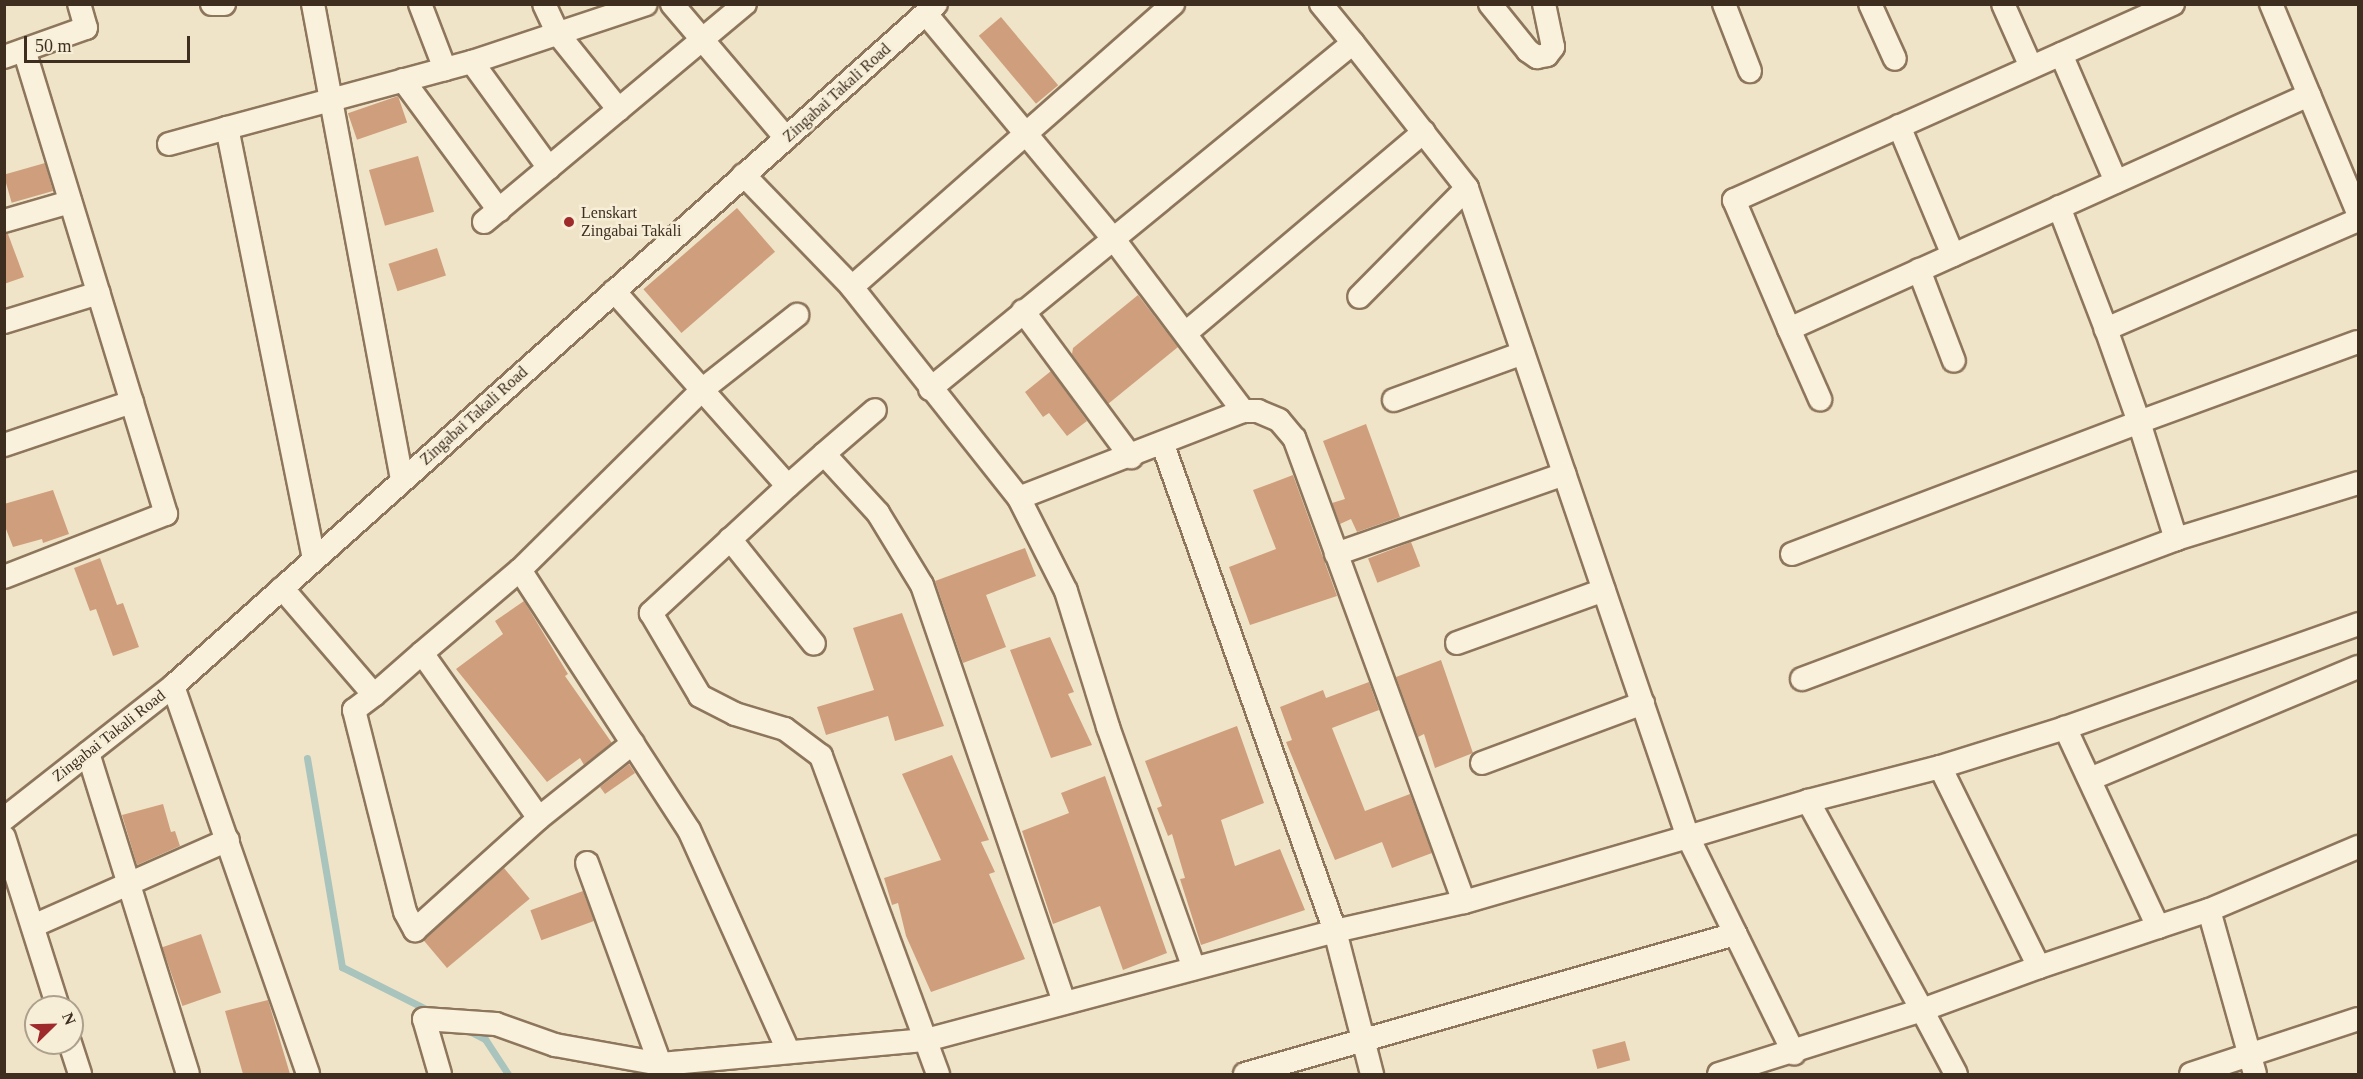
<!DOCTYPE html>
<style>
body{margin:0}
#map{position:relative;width:2363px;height:1079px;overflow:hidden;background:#f0e4c8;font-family:Georgia,serif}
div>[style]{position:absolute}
.stream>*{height:7px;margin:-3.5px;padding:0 3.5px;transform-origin:3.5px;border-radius:3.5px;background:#a9c4bc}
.building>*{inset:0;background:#cf9f7d;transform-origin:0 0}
.roads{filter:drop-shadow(2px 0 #8d765c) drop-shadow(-2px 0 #8d765c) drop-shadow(0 2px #8d765c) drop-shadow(0 -2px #8d765c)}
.minor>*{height:22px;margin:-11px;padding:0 11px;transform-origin:11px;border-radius:11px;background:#faf1dc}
.dots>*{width:16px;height:16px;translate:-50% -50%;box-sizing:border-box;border:3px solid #f7eed8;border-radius:50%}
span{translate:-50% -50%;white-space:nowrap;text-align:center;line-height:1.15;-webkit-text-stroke:5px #f7eed8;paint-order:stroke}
.street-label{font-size:16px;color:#3d2e20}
.poi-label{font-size:16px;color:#3d2e20}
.left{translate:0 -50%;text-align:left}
.frame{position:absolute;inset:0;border:6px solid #3d2e20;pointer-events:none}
.north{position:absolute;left:24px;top:995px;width:60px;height:60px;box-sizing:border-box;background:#f7eed8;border:2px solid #ada18e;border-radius:50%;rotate:67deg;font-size:16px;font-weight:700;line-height:24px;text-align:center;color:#3d2e20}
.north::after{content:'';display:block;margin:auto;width:21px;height:27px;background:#9e2a2b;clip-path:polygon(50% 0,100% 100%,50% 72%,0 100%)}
.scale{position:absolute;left:24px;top:36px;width:166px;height:27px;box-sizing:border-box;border:3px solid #3d2e20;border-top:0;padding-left:8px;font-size:18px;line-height:21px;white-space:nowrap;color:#3d2e20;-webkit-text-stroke:4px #f7eed8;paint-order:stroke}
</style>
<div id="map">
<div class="stream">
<div style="left:307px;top:758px;width:212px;rotate:80.5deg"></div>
<div style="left:342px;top:967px;width:98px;rotate:26.6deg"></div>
<div style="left:469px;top:1031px;width:18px;rotate:27deg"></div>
<div style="left:485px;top:1039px;width:42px;rotate:56.7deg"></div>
</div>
<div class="building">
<div style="left:1001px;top:17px;width:89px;height:29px;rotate:50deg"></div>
<div style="left:398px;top:96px;width:28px;height:53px;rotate:71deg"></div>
<div style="left:418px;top:156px;width:58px;height:51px;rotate:74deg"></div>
<div style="left:45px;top:163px;width:29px;height:43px;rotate:74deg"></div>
<div style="left:737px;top:208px;width:58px;height:124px;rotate:49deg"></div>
<div style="clip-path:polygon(4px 234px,8px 234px,24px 277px,4px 284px)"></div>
<div style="left:437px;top:248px;width:29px;height:51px;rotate:72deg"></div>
<div style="clip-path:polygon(1138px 295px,1178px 347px,1108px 404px,1072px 354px,1073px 348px)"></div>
<div style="clip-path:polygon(1051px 371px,1087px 421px,1067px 436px,1049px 413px,1043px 417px,1025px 392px)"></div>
<div style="clip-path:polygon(1366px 424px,1400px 517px,1357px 532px,1351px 519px,1340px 524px,1332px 503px,1345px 499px,1323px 441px)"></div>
<div style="clip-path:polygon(1293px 475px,1337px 596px,1250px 625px,1229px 567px,1276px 549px,1253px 490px)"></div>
<div style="clip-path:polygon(53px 490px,69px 534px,43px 543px,42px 539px,13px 547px,4px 524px,4px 504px)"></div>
<div style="left:1411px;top:542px;width:26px;height:46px;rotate:69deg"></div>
<div style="clip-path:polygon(1025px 548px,1036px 576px,986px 595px,1006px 647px,963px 663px,935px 581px)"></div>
<div style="clip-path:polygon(100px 558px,117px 605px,123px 603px,139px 647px,113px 656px,96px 609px,90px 611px,74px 568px)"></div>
<div style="clip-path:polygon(524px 601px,568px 674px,565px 676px,612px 743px,584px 765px,580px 758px,547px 782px,456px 669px,503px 634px,495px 621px)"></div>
<div style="clip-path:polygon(902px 613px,944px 726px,895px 741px,888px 716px,826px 735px,817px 707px,874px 690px,853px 628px)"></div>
<div style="clip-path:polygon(1050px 637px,1074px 692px,1068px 694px,1092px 745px,1051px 758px,1010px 650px)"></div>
<div style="clip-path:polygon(1441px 660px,1473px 753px,1435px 768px,1424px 734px,1418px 737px,1396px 677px)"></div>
<div style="clip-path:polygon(1369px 682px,1379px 710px,1332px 728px,1365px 811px,1410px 794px,1432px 853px,1392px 868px,1382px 842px,1335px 860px,1286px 742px,1292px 740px,1280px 707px,1323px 690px,1326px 698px)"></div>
<div style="clip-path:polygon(1237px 726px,1264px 803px,1221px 820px,1235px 866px,1280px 849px,1305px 910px,1201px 945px,1180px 879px,1185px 878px,1172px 834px,1168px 836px,1157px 808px,1162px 806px,1145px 761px)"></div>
<div style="clip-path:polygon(952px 755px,989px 840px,981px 842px,995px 872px,989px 874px,1025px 959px,931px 992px,906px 936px,898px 903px,892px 905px,884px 878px,941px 860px,902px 774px)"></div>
<div style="clip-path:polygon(629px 764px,635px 773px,605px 794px,600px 787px)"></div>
<div style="clip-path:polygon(1105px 776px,1167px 953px,1123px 970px,1100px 906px,1053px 924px,1022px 831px,1069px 813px,1061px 793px)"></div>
<div style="clip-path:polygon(163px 804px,171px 832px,175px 831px,180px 846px,137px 865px,122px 815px)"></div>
<div style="left:504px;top:868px;width:40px;height:108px;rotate:50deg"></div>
<div style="left:583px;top:891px;width:32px;height:56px;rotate:70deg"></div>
<div style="left:201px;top:934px;width:62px;height:41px;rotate:71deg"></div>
<div style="clip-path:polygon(268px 1000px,290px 1074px,243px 1074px,225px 1011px)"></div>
<div style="left:1625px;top:1041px;width:20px;height:34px;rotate:75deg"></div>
</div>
<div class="roads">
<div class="minor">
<div style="left:212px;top:4px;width:12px"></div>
<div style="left:313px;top:4px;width:484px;rotate:79.4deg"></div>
<div style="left:420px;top:4px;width:70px;rotate:69deg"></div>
<div style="left:544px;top:4px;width:33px;rotate:65deg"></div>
<div style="left:558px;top:34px;width:97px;rotate:51.2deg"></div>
<div style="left:672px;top:4px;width:176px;rotate:49.6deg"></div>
<div style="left:1321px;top:4px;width:50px;rotate:50.6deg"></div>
<div style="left:1490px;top:4px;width:60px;rotate:51deg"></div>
<div style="left:1528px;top:51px;width:11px;rotate:34deg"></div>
<div style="left:1537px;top:57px;width:10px;rotate:-11deg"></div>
<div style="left:1547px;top:55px;width:10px;rotate:-53deg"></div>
<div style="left:1553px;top:47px;width:44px;rotate:-101.8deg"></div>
<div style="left:1724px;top:4px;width:72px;rotate:68.8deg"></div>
<div style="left:1870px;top:4px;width:60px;rotate:65.6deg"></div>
<div style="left:2003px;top:4px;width:69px;rotate:66deg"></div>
<div style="left:2173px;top:4px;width:481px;rotate:155.9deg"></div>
<div style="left:1734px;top:200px;width:140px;rotate:66.9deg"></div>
<div style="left:1789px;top:329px;width:570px;rotate:-24.23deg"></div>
<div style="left:2309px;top:95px;width:128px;rotate:67.4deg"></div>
<div style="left:2271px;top:4px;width:99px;rotate:67.3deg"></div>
<div style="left:926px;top:14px;width:290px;rotate:50.2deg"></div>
<div style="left:1112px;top:237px;width:218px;rotate:53deg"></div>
<div style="left:2061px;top:54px;width:139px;rotate:66.7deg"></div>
<div style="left:4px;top:57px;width:87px;rotate:-19.5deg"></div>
<div style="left:86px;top:28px;width:25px;rotate:-106deg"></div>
<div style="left:472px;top:62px;width:131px;rotate:54deg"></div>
<div style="left:403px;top:80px;width:162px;rotate:53.6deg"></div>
<div style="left:1899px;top:126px;width:140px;rotate:67.3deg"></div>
<div style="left:169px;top:144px;width:60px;rotate:-15.4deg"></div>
<div style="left:1467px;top:188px;width:686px;rotate:71.2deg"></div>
<div style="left:1688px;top:837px;width:125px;rotate:-16.7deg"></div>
<div style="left:1808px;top:801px;width:238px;rotate:61.4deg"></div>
<div style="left:1922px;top:1010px;width:125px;rotate:-20.2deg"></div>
<div style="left:2039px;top:967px;width:223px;rotate:-116.3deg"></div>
<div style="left:1940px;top:767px;width:136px;rotate:165.6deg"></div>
<div style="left:2059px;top:207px;width:131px;rotate:68.9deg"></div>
<div style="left:2358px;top:220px;width:275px;rotate:156.6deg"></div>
<div style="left:2106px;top:329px;width:99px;rotate:70.5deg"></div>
<div style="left:2139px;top:422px;width:233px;rotate:-20.1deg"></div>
<div style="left:4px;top:221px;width:69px;rotate:-16.1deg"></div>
<div style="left:484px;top:222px;width:340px;rotate:-39.9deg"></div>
<div style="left:1919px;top:270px;width:97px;rotate:69deg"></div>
<div style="left:852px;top:287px;width:428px;rotate:-41.4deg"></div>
<div style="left:614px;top:291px;width:261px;rotate:48.3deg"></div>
<div style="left:788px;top:486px;width:48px;rotate:-41.6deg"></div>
<div style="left:824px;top:454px;width:80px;rotate:47.5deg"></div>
<div style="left:878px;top:513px;width:84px;rotate:58.6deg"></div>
<div style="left:922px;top:585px;width:441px;rotate:71.2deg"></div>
<div style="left:1023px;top:311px;width:182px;rotate:53.5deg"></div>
<div style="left:4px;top:322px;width:99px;rotate:-17deg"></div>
<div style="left:1789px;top:329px;width:77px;rotate:66.1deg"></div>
<div style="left:1187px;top:332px;width:310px;rotate:-40.2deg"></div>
<div style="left:930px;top:389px;width:546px;rotate:-39.28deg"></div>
<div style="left:1353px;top:43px;width:184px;rotate:51.8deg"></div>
<div style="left:1467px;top:188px;width:153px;rotate:134.7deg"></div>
<div style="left:1394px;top:400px;width:137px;rotate:-20deg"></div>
<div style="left:4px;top:445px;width:135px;rotate:-18.6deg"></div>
<div style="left:1163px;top:445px;width:516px;rotate:70.51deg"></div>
<div style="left:1335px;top:931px;width:148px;rotate:75.5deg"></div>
<div style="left:824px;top:454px;width:67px;rotate:-40.8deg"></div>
<div style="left:788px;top:486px;width:187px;rotate:137.2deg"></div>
<div style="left:651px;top:613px;width:96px;rotate:59.4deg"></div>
<div style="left:700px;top:696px;width:39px;rotate:27deg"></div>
<div style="left:735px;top:714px;width:52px;rotate:16.7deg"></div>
<div style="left:785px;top:729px;width:45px;rotate:36.9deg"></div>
<div style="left:821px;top:756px;width:339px;rotate:69.8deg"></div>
<div style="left:1019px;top:498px;width:104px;rotate:63.2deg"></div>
<div style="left:1066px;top:591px;width:142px;rotate:72.8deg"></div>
<div style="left:1108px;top:727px;width:256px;rotate:70.4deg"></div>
<div style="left:730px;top:539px;width:134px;rotate:51.3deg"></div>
<div style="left:1336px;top:554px;width:242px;rotate:-19.3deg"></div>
<div style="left:1792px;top:554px;width:371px;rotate:-20.8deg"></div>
<div style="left:2139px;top:422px;width:123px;rotate:72.5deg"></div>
<div style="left:2176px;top:539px;width:190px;rotate:-17.1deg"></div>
<div style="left:314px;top:559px;width:440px;rotate:-101.4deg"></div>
<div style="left:227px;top:128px;width:254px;rotate:-15.1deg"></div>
<div style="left:472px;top:62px;width:183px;rotate:-18.4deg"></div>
<div style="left:520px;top:570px;width:310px;rotate:57deg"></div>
<div style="left:689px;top:830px;width:243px;rotate:65.8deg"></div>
<div style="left:4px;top:577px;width:174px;rotate:-21.3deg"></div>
<div style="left:166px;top:514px;width:485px;rotate:-107deg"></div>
<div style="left:282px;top:588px;width:141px;rotate:49.3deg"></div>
<div style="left:374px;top:695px;width:64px;rotate:-41.2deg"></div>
<div style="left:422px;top:653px;width:202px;rotate:54.7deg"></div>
<div style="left:1457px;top:643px;width:156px;rotate:-19.8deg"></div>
<div style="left:422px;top:653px;width:128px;rotate:-40.3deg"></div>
<div style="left:520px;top:570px;width:257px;rotate:-44.7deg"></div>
<div style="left:703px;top:389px;width:120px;rotate:-38.2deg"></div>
<div style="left:1802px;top:679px;width:399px;rotate:-20.5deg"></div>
<div style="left:173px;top:686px;width:411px;rotate:70.8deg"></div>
<div style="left:374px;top:695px;width:25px;rotate:143deg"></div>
<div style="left:354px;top:710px;width:208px;rotate:75.8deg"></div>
<div style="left:405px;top:912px;width:21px;rotate:61deg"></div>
<div style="left:415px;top:930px;width:167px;rotate:-42.1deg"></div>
<div style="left:539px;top:818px;width:120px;rotate:-38.6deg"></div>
<div style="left:88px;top:753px;width:336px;rotate:72.7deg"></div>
<div style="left:1482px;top:763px;width:172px;rotate:-20.4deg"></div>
<div style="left:1940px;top:767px;width:131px;rotate:-17.3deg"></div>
<div style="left:2090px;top:779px;width:290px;rotate:-22.7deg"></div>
<div style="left:4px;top:819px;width:215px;rotate:-38.2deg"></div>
<div style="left:173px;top:686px;width:1023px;rotate:-41.79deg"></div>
<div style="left:4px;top:837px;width:178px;rotate:72.4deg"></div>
<div style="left:587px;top:863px;width:225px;rotate:70deg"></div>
<div style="left:1464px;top:902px;width:233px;rotate:-16.2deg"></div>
<div style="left:1688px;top:837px;width:241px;rotate:63.9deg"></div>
<div style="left:2209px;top:910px;width:162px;rotate:-22.9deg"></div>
<div style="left:33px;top:926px;width:213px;rotate:-23.8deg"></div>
<div style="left:2039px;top:967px;width:126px;rotate:-18.6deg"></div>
<div style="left:70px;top:1043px;width:33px;rotate:72deg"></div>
<div style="left:440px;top:1074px;width:57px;rotate:-106.2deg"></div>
<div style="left:424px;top:1019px;width:72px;rotate:4deg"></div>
<div style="left:496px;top:1024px;width:63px;rotate:19.6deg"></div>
<div style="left:555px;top:1045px;width:108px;rotate:10.2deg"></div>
<div style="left:661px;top:1064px;width:266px;rotate:-5.2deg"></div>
<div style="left:926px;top:1040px;width:423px;rotate:-14.9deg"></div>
<div style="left:1335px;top:931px;width:132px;rotate:-12.7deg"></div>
<div style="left:1464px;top:902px;width:494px;rotate:-110.1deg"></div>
<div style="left:1294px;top:438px;width:23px;rotate:-130deg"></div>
<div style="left:1279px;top:420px;width:23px;rotate:-157deg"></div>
<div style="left:1258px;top:411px;width:15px;rotate:180deg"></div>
<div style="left:1243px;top:411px;width:240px;rotate:158.8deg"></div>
<div style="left:1019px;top:498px;width:269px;rotate:-128.4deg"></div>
<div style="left:852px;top:287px;width:156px;rotate:-134deg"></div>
<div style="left:1245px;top:1074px;width:510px;rotate:-15.95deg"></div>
<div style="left:1719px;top:1074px;width:213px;rotate:-17.5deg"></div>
<div style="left:1922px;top:1010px;width:72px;rotate:62deg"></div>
<div style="left:2191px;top:1074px;width:176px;rotate:-18.2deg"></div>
<div style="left:2255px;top:1074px;width:170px;rotate:-105.7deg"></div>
<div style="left:2209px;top:910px;width:54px;rotate:161.6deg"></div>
<div style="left:2158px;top:927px;width:220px;rotate:-115deg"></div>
<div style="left:2065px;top:728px;width:311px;rotate:-19.5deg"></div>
</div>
</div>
<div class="dots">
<div style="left:569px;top:222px;background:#9e2a2b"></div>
</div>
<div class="street-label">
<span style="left:837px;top:93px;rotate:-42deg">Zingabai Takali Road</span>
<span style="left:474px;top:416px;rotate:-42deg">Zingabai Takali Road</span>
<span style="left:109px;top:736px;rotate:-38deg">Zingabai Takali Road</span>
</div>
<div class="poi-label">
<span class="left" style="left:581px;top:222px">Lenskart<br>Zingabai Takali</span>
</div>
<div class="frame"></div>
<div class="north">N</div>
<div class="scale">50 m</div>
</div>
